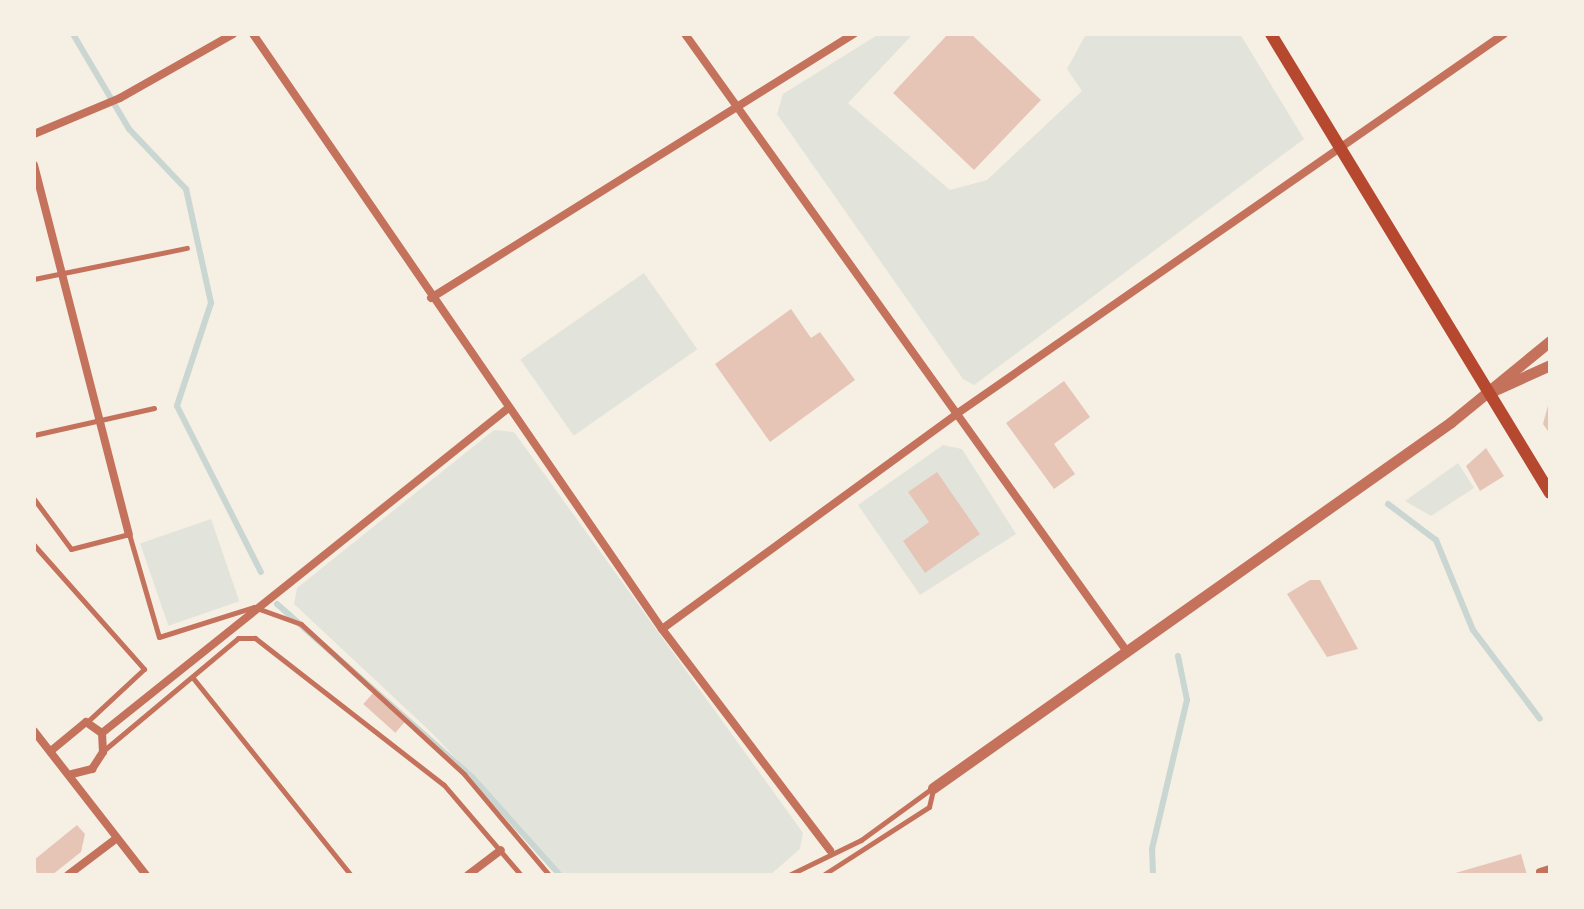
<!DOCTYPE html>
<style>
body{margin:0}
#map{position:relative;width:1584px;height:909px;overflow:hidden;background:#f6efe4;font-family:"Archivo Narrow",sans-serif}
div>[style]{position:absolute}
.green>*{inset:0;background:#e2e4dc;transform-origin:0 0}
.stream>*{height:6px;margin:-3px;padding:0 3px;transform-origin:3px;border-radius:3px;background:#c9d6d2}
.building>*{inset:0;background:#e6c5b7;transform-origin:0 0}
.service>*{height:5px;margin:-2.5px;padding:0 2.5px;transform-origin:2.5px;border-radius:2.5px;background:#c5725c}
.minor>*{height:8px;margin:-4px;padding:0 4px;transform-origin:4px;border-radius:4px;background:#c5725c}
.tertiary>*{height:11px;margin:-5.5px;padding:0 5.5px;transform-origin:5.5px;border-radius:5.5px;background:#c5725c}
.secondary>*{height:12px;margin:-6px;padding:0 6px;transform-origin:6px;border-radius:6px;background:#b5482f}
span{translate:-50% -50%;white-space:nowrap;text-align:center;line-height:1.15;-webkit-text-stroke:8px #f6efe4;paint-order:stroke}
.frame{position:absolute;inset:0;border:36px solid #f6efe4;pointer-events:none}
</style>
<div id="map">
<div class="green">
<div style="clip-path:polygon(879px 34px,913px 34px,848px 103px,950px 190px,987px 180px,1082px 91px,1067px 69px,1086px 34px,1240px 34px,1304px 139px,974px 385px,963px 379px,777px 114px,783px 94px)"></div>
<div style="left:644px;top:273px;width:93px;height:151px;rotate:55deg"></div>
<div style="clip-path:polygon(494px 430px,514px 432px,803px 833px,800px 849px,770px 875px,564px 875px,433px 734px,294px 604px,297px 588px)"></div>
<div style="clip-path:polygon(943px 445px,962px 449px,1016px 534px,920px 595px,858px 505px)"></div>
<div style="clip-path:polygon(1458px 463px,1474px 488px,1431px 516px,1405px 501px)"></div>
<div style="left:211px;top:519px;width:87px;height:75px;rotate:71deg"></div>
</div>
<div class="stream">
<div style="left:73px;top:34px;width:110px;rotate:59.5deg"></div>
<div style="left:129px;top:129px;width:83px;rotate:46.5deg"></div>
<div style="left:186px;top:189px;width:117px;rotate:77.6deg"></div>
<div style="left:211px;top:303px;width:108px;rotate:108.3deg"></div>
<div style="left:177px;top:406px;width:186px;rotate:63.2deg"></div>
<div style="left:1388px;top:504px;width:60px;rotate:36.9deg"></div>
<div style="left:1436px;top:540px;width:97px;rotate:67.7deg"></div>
<div style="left:1473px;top:630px;width:111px;rotate:53deg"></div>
<div style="left:277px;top:604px;width:261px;rotate:41.6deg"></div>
<div style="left:472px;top:777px;width:132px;rotate:48.1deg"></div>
<div style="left:1153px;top:875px;width:26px;rotate:-92deg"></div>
<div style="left:1152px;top:849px;width:153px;rotate:-76.8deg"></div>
<div style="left:1187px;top:700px;width:45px;rotate:-101.6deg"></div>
</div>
<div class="building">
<div style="clip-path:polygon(948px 34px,971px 34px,1041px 100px,974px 170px,893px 93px)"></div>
<div style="clip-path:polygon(791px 309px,811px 338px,820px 332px,855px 380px,770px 442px,715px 364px)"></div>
<div style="clip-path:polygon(1064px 381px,1090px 417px,1054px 444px,1075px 474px,1054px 489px,1006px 423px)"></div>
<div style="clip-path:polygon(1550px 398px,1550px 434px,1543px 424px)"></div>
<div style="clip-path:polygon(1486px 448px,1504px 476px,1480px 491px,1466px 466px)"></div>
<div style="clip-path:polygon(937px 472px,980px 534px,925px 573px,903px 541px,929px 522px,908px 492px)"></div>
<div style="clip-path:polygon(1310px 580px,1320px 580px,1358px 649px,1327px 657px,1287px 594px)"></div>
<div style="left:374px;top:692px;width:43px;height:16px;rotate:42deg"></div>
<div style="clip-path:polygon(77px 825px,85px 834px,81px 852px,52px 875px,37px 875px,34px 860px)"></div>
<div style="clip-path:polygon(1521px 854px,1527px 875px,1452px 875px,1452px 874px)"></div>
</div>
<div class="service">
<div style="left:34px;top:279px;width:156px;rotate:-11.5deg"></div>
<div style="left:34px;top:435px;width:123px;rotate:-12.7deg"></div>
<div style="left:34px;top:499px;width:62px;rotate:53.5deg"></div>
<div style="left:71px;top:549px;width:60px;rotate:-14.5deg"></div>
<div style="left:129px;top:534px;width:107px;rotate:73.8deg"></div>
<div style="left:159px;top:637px;width:100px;rotate:-17.5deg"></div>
<div style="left:254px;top:607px;width:50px;rotate:19.9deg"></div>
<div style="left:301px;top:624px;width:222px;rotate:42.6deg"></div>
<div style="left:464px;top:774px;width:132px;rotate:49.9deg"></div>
<div style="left:34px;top:545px;width:166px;rotate:48.4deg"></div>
<div style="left:144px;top:669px;width:78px;rotate:137.1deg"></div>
<div style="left:193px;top:678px;width:253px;rotate:51.3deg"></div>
<div style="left:103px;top:751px;width:176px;rotate:-39.9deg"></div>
<div style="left:238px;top:638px;width:17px"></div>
<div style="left:255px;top:638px;width:239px;rotate:37.9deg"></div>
<div style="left:444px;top:785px;width:118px;rotate:49.5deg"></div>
<div style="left:789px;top:875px;width:80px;rotate:-25.9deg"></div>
<div style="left:861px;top:840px;width:87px;rotate:-36.1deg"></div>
<div style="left:823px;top:875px;width:126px;rotate:-32.7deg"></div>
<div style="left:929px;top:807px;width:17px;rotate:-77deg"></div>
</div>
<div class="minor">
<div style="left:253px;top:34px;width:722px;rotate:55.5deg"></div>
<div style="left:662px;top:629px;width:278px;rotate:52.8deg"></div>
<div style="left:685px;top:34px;width:761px;rotate:54.41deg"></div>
<div style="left:34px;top:134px;width:93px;rotate:-22.7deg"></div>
<div style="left:120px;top:98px;width:130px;rotate:-29.5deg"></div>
<div style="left:34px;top:165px;width:381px;rotate:75.6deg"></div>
<div style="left:431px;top:298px;width:499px;rotate:-32deg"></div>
<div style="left:662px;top:629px;width:363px;rotate:-36.1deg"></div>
<div style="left:955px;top:415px;width:668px;rotate:-34.76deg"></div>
<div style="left:34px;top:731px;width:182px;rotate:52.1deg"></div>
<div style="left:102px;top:733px;width:519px;rotate:-38.66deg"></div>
<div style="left:52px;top:750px;width:44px;rotate:-39.5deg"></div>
<div style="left:86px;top:722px;width:19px;rotate:35deg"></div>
<div style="left:72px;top:774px;width:21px;rotate:-14deg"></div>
<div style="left:92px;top:769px;width:20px;rotate:-57deg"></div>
<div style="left:103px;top:752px;width:19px;rotate:-93deg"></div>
<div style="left:1540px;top:872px;width:10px;rotate:-17deg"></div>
<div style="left:68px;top:875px;width:61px;rotate:-37.1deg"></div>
<div style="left:468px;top:875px;width:41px;rotate:-37.1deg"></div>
</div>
<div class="tertiary">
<div style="left:1495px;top:390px;width:60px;rotate:-24.4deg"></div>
<div style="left:933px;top:788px;width:634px;rotate:-35.24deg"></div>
<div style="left:1451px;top:422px;width:128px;rotate:-39.3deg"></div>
</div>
<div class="secondary">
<div style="left:1271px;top:34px;width:537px;rotate:58.71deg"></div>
</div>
<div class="frame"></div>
</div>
